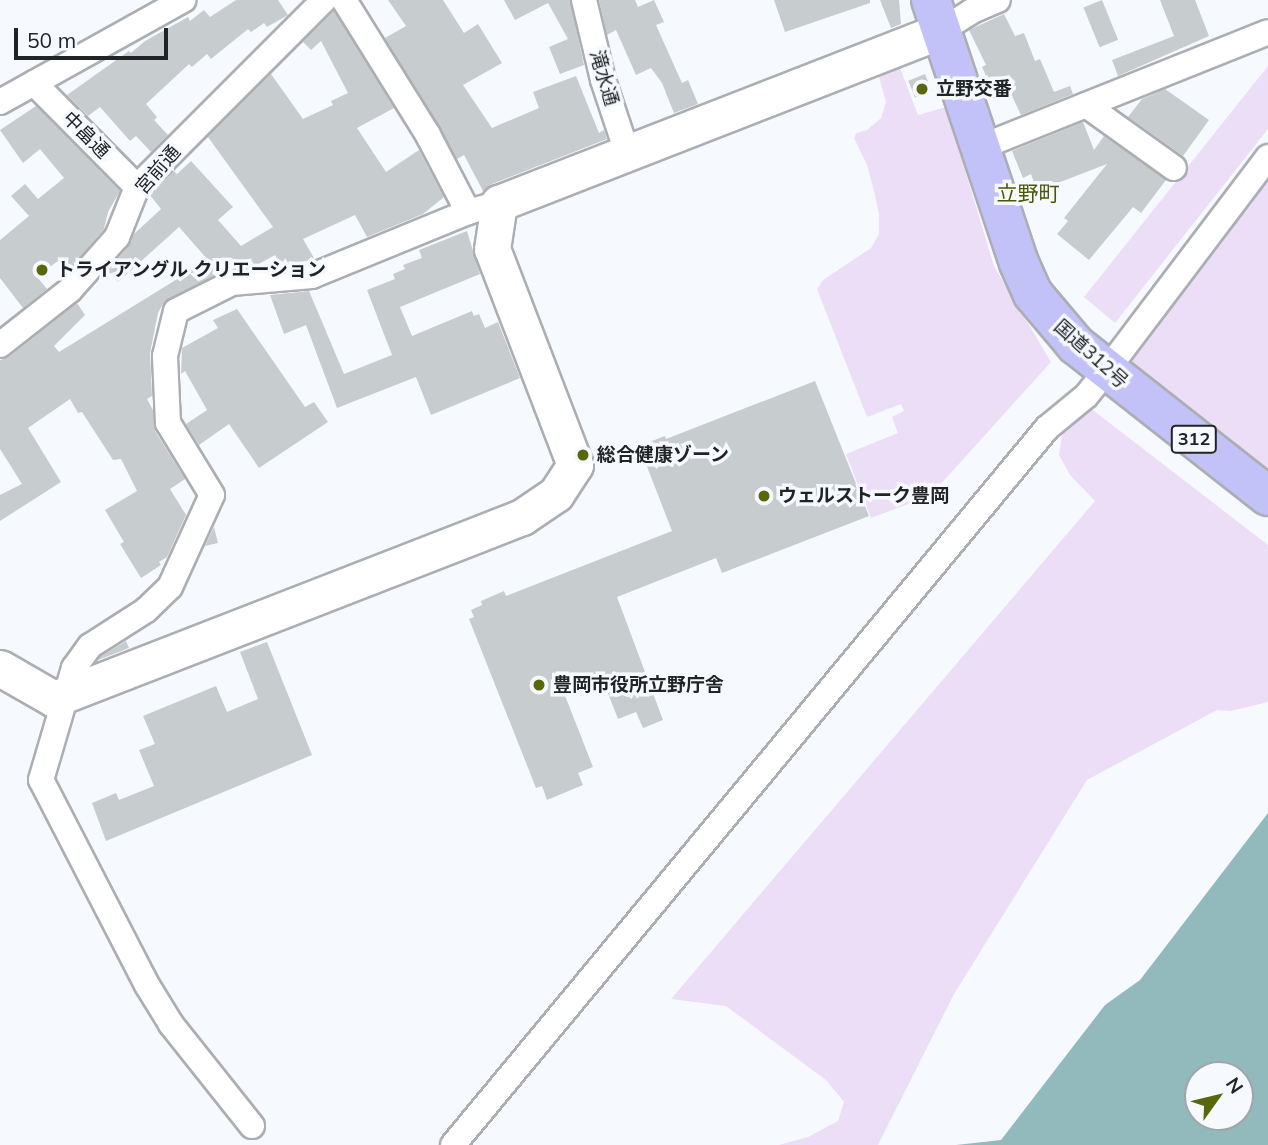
<!DOCTYPE html>
<meta charset="utf-8">
<style>
body{margin:0}
#map{position:relative;width:1268px;height:1145px;overflow:hidden;background:#f6faff;font-family:Mulish,"Noto Sans JP",sans-serif}
div>[style]{position:absolute}
.green>*{inset:0;background:#ecdef6}
.water>*{inset:0;background:#92babd}
.building>*{inset:0;background:#c7cccf;transform-origin:0 0}
.roads{filter:drop-shadow(2px 0 #abaeb3) drop-shadow(-2px 0 #abaeb3) drop-shadow(0 2px #abaeb3) drop-shadow(0 -2px #abaeb3)}
.street>*{height:24px;margin:-12px;padding:0 12px;transform-origin:12px;border-radius:12px;background:#fff}
.secondary>*{height:35px;margin:-17.5px;padding:0 17.5px;transform-origin:17.5px;border-radius:17.5px;background:#fff}
.highway>*{height:38px;margin:-19px;padding:0 19px;transform-origin:19px;border-radius:19px;background:#c2c2f8}
.dots>*{width:19px;height:19px;translate:-50% -50%;box-sizing:border-box;border:4px solid #f6faff;border-radius:50%}
span{translate:-50% -50%;white-space:nowrap;text-align:center;line-height:1.15;-webkit-text-stroke:7px #f6faff;paint-order:stroke}
.shield-label span{padding:2px 5px;background:#f6faff;border:2px solid;border-radius:5px;-webkit-text-stroke-width:0}
.shield-label{font-size:18px;color:#222325;font-weight:700}
.street-label{font-size:19px;color:#222325}
.poi-label{font-size:19px;color:#222325;font-weight:700}
.left{translate:0 -50%;text-align:left}
.neighbourhood-label{font-size:21px;color:#4b5703}
.north{position:absolute;left:1184px;top:1061px;width:70px;height:70px;box-sizing:border-box;background:#f6faff;border:2px solid #a1a4a8;border-radius:50%;rotate:56deg;font-size:19px;font-weight:700;line-height:28px;text-align:center;color:#222325}
.north::after{content:'';display:block;margin:auto;width:24px;height:32px;background:#58660c;clip-path:polygon(50% 0,100% 100%,50% 72%,0 100%)}
.scale{position:absolute;left:14px;top:28px;width:154px;height:32px;box-sizing:border-box;border:4px solid #222325;border-top:0;padding-left:9px;font-size:21px;line-height:24px;white-space:nowrap;color:#222325;-webkit-text-stroke:5px #f6faff;paint-order:stroke}
</style>
<div id="map">
<div class="green">
<div style="clip-path:polygon(1268px 66px,1268px 129px,1115px 323px,1084px 297px)"></div>
<div style="clip-path:polygon(900px 68px,918px 115px,946px 107px,994px 266px,1051px 362px,930px 496px,871px 518px,846px 454px,898px 433px,892px 417px,904px 411px,901px 404px,867px 417px,817px 289px,823px 280px,871px 248px,879px 234px,879px 215px,875px 195px,867px 165px,854px 138px,856px 133px,867px 130px,881px 118px,886px 102px,879px 77px)"></div>
<div style="clip-path:polygon(1268px 180px,1268px 475px,1125px 365px)"></div>
<div style="clip-path:polygon(1085px 404px,1268px 545px,1268px 702px,1231px 711px,1217px 710px,1087px 780px,954px 994px,878px 1145px,779px 1145px,808px 1137px,838px 1121px,844px 1102px,826px 1080px,726px 1006px,671px 999px,1095px 501px,1070px 475px,1059px 455px,1062px 435px)"></div>
</div>
<div class="water">
<div style="clip-path:polygon(evenodd,1268px 813px,1268px 1145px,956px 1145px,1001px 1140px,1105px 1005px,1140px 980px,1268px 813px,1198px 1075px,1240px 1075px,1240px 1117px,1198px 1117px,1198px 1075px)"></div>
</div>
<div class="building">
<div style="clip-path:polygon(236px 0,278px 0,288px 15px,267px 27px,264px 23px,251px 32px,248px 29px,211px 59px,207px 54px,192px 67px,189px 64px,146px 104px,157px 117px,154px 120px,168px 135px,151px 152px,136px 136px,130px 141px,100px 107px,88px 116px,67px 95px,129px 51px,131px 53px,145px 41px,188px 17px,190px 21px,204px 10px,210px 17px)"></div>
<div style="clip-path:polygon(388px 0,443px 0,464px 33px,478px 24px,502px 63px,463px 85px,492px 128px,539px 108px,533px 92px,576px 76px,599px 133px,604px 130px,607px 139px,492px 184px,483px 191px,464px 155px,457px 159px,385px 38px,406px 26px)"></div>
<div style="clip-path:polygon(504px 0,570px 0,584px 65px,560px 74px,549px 47px,568px 39px,548px 3px,515px 20px)"></div>
<div style="clip-path:polygon(599px 0,635px 0,638px 7px,654px 0,664px 22px,656px 25px,682px 83px,688px 80px,698px 104px,674px 113px,662px 83px,651px 68px,636px 75px,616px 30px,607px 35px)"></div>
<div style="clip-path:polygon(774px 0,870px 0,870px 3px,785px 32px)"></div>
<div style="clip-path:polygon(880px 0,899px 0,901px 24px,891px 28px)"></div>
<div style="left:1102px;top:0;width:43px;height:20px;rotate:68deg"></div>
<div style="clip-path:polygon(1160px 0,1195px 0,1209px 36px,1118px 76px,1112px 60px,1174px 36px)"></div>
<div style="clip-path:polygon(334px 11px,394px 108px,357px 128px,386px 172px,419px 150px,444px 197px,423px 214px,367px 237px,355px 215px,303px 239px,314px 258px,310px 261px,280px 264px,275px 255px,255px 266px,252px 261px,243px 267px,225px 270px,164px 302px,158px 313px,150px 353px,152px 396px,147px 399px,153px 410px,155px 431px,185px 479px,170px 489px,186px 515px,167px 557px,159px 562px,161px 565px,141px 578px,120px 544px,124px 542px,105px 510px,137px 491px,121px 459px,113px 460px,82px 412px,78px 413px,70px 399px,28px 428px,61px 482px,0 521px,0 495px,22px 484px,0 449px,0 360px,9px 357px,77px 303px,85px 315px,54px 346px,59px 352px,208px 260px,179px 227px,118px 282px,107px 271px,128px 247px,134px 234px,161px 209px,150px 195px,174px 171px,177px 174px,191px 161px,233px 207px,218px 220px,241px 246px,273px 227px,208px 137px,271px 74px,303px 119px,333px 105px,331px 101px,348px 93px,321px 41px,311px 50px,303px 42px)"></div>
<div style="clip-path:polygon(1004px 14px,1015px 36px,1024px 33px,1035px 61px,1040px 59px,1054px 92px,1070px 86px,1073px 94px,1021px 115px,1005px 81px,991px 87px,982px 67px,986px 65px,969px 30px)"></div>
<div style="left:925px;top:74px;width:18px;height:18px;rotate:68deg"></div>
<div style="clip-path:polygon(1165px 89px,1209px 120px,1183px 156px,1128px 117px,1142px 99px)"></div>
<div style="clip-path:polygon(36px 106px,120px 191px,108px 212px,104px 229px,71px 267px,63px 257px,37px 277px,47px 289px,23px 308px,0 278px,0 240px,29px 216px,11px 196px,25px 184px,38px 199px,64px 178px,40px 149px,23px 163px,0 130px)"></div>
<div style="clip-path:polygon(1083px 122px,1094px 150px,1104px 136px,1166px 180px,1141px 213px,1133px 207px,1089px 260px,1057px 234px,1068px 221px,1064px 218px,1107px 164px,1037px 191px,1031px 174px,1023px 178px,1012px 151px)"></div>
<div style="clip-path:polygon(467px 231px,480px 274px,400px 307px,412px 336px,472px 311px,474px 316px,479px 314px,485px 328px,498px 322px,520px 378px,431px 415px,416px 377px,337px 408px,306px 325px,284px 334px,270px 295px,309px 291px,344px 374px,392px 355px,367px 290px,395px 279px,393px 274px,405px 269px,403px 265px,422px 258px,419px 250px)"></div>
<div style="clip-path:polygon(237px 309px,305px 407px,314px 402px,328px 422px,259px 468px,229px 424px,199px 445px,186px 424px,207px 410px,185px 371px,181px 374px,182px 348px,218px 328px,213px 320px)"></div>
<div style="clip-path:polygon(815px 381px,869px 516px,722px 573px,716px 558px,617px 597px,663px 720px,643px 728px,636px 712px,618px 719px,602px 678px,564px 693px,593px 767px,578px 773px,583px 785px,547px 800px,542px 786px,536px 788px,469px 619px,474px 617px,471px 610px,482px 605px,481px 601px,504px 591px,506px 596px,672px 531px,639px 446px,665px 436px,666px 439px)"></div>
<div style="clip-path:polygon(214px 527px,218px 543px,205px 546px)"></div>
<div style="clip-path:polygon(126px 641px,129px 648px,98px 660px,100px 657px)"></div>
<div style="clip-path:polygon(267px 642px,312px 755px,106px 841px,92px 803px,116px 793px,119px 800px,154px 786px,139px 750px,155px 744px,143px 716px,216px 686px,227px 712px,258px 699px,240px 652px)"></div>
</div>
<div class="roads">
<div class="street">
<div style="left:344px;top:0;width:159px;rotate:58.1deg"></div>
<div style="left:428px;top:135px;width:87px;rotate:62.5deg"></div>
<div style="left:584px;top:0;width:82px;rotate:76.6deg"></div>
<div style="left:603px;top:80px;width:79px;rotate:71.6deg"></div>
<div style="left:942px;top:30px;width:36px;rotate:-32deg"></div>
<div style="left:972px;top:11px;width:28px;rotate:-23deg"></div>
<div style="left:34px;top:83px;width:146px;rotate:45.3deg"></div>
<div style="left:0;top:102px;width:210px;rotate:-29.1deg"></div>
<div style="left:1086px;top:105px;width:108px;rotate:35.6deg"></div>
<div style="left:981px;top:147px;width:309px;rotate:-21.8deg"></div>
<div style="left:0;top:345px;width:89px;rotate:-38.2deg"></div>
<div style="left:70px;top:290px;width:71px;rotate:-48.4deg"></div>
<div style="left:117px;top:237px;width:54px;rotate:-68.2deg"></div>
<div style="left:137px;top:187px;width:264px;rotate:-45deg"></div>
<div style="left:252px;top:1126px;width:130px;rotate:-128.5deg"></div>
<div style="left:171px;top:1024px;width:46px;rotate:-121.6deg"></div>
<div style="left:147px;top:985px;width:231px;rotate:-117.3deg"></div>
<div style="left:41px;top:780px;width:117px;rotate:-73.6deg"></div>
<div style="left:74px;top:668px;width:27px;rotate:-54deg"></div>
<div style="left:90px;top:646px;width:67px;rotate:-32.7deg"></div>
<div style="left:146px;top:610px;width:33px;rotate:-44deg"></div>
<div style="left:170px;top:587px;width:101px;rotate:-65.5deg"></div>
<div style="left:212px;top:495px;width:84px;rotate:-121.4deg"></div>
<div style="left:168px;top:423px;width:67px;rotate:-92.6deg"></div>
<div style="left:165px;top:356px;width:46px;rotate:-76.3deg"></div>
<div style="left:176px;top:311px;width:63px;rotate:-26.6deg"></div>
<div style="left:232px;top:283px;width:80px;rotate:-5deg"></div>
<div style="left:312px;top:276px;width:169px;rotate:-22.3deg"></div>
<div style="left:468px;top:212px;width:32px;rotate:-16deg"></div>
<div style="left:453px;top:1145px;width:931px;rotate:-50.36deg"></div>
<div style="left:1047px;top:428px;width:50px;rotate:-39.4deg"></div>
<div style="left:1086px;top:396px;width:33px;rotate:-51deg"></div>
<div style="left:1107px;top:370px;width:267px;rotate:-52.9deg"></div>
</div>
<div class="secondary">
<div style="left:0;top:668px;width:62px;rotate:29.9deg"></div>
<div style="left:54px;top:699px;width:502px;rotate:-21.25deg"></div>
<div style="left:522px;top:517px;width:41px;rotate:-34.1deg"></div>
<div style="left:556px;top:494px;width:35px;rotate:-57deg"></div>
<div style="left:575px;top:465px;width:231px;rotate:-111deg"></div>
<div style="left:492px;top:249px;width:47px;rotate:-81.3deg"></div>
<div style="left:499px;top:203px;width:476px;rotate:-21.3deg"></div>
</div>
<div class="highway">
<div style="left:931px;top:0;width:277px;rotate:71.5deg"></div>
<div style="left:1019px;top:263px;width:34px;rotate:66deg"></div>
<div style="left:1033px;top:294px;width:67px;rotate:49.9deg"></div>
<div style="left:1076px;top:345px;width:244px;rotate:38.2deg"></div>
</div>
</div>
<div class="dots">
<div style="left:922px;top:89px;background:#58660c"></div>
<div style="left:42px;top:270px;background:#58660c"></div>
<div style="left:583px;top:455px;background:#58660c"></div>
<div style="left:764px;top:496px;background:#58660c"></div>
<div style="left:539px;top:685px;background:#58660c"></div>
</div>
<div class="shield-label">
<span style="left:1194px;top:439px">312</span>
</div>
<div class="street-label">
<span style="left:604px;top:78px;rotate:74deg">滝水通</span>
<span style="left:86px;top:135px;rotate:45deg">中畠通</span>
<span style="left:158px;top:170px;rotate:-49deg">宮前通</span>
<span style="left:1091px;top:354px;rotate:42deg">国道312号</span>
</div>
<div class="poi-label">
<span class="left" style="left:936px;top:89px">立野交番</span>
<span class="left" style="left:56px;top:270px">トライアングル クリエーション</span>
<span class="left" style="left:597px;top:455px">総合健康ゾーン</span>
<span class="left" style="left:778px;top:496px">ウェルストーク豊岡</span>
<span class="left" style="left:553px;top:685px">豊岡市役所立野庁舎</span>
</div>
<div class="neighbourhood-label">
<span style="left:1028px;top:193px">立野町</span>
</div>
<div class="north">N</div>
<div class="scale">50 m</div>
</div>
